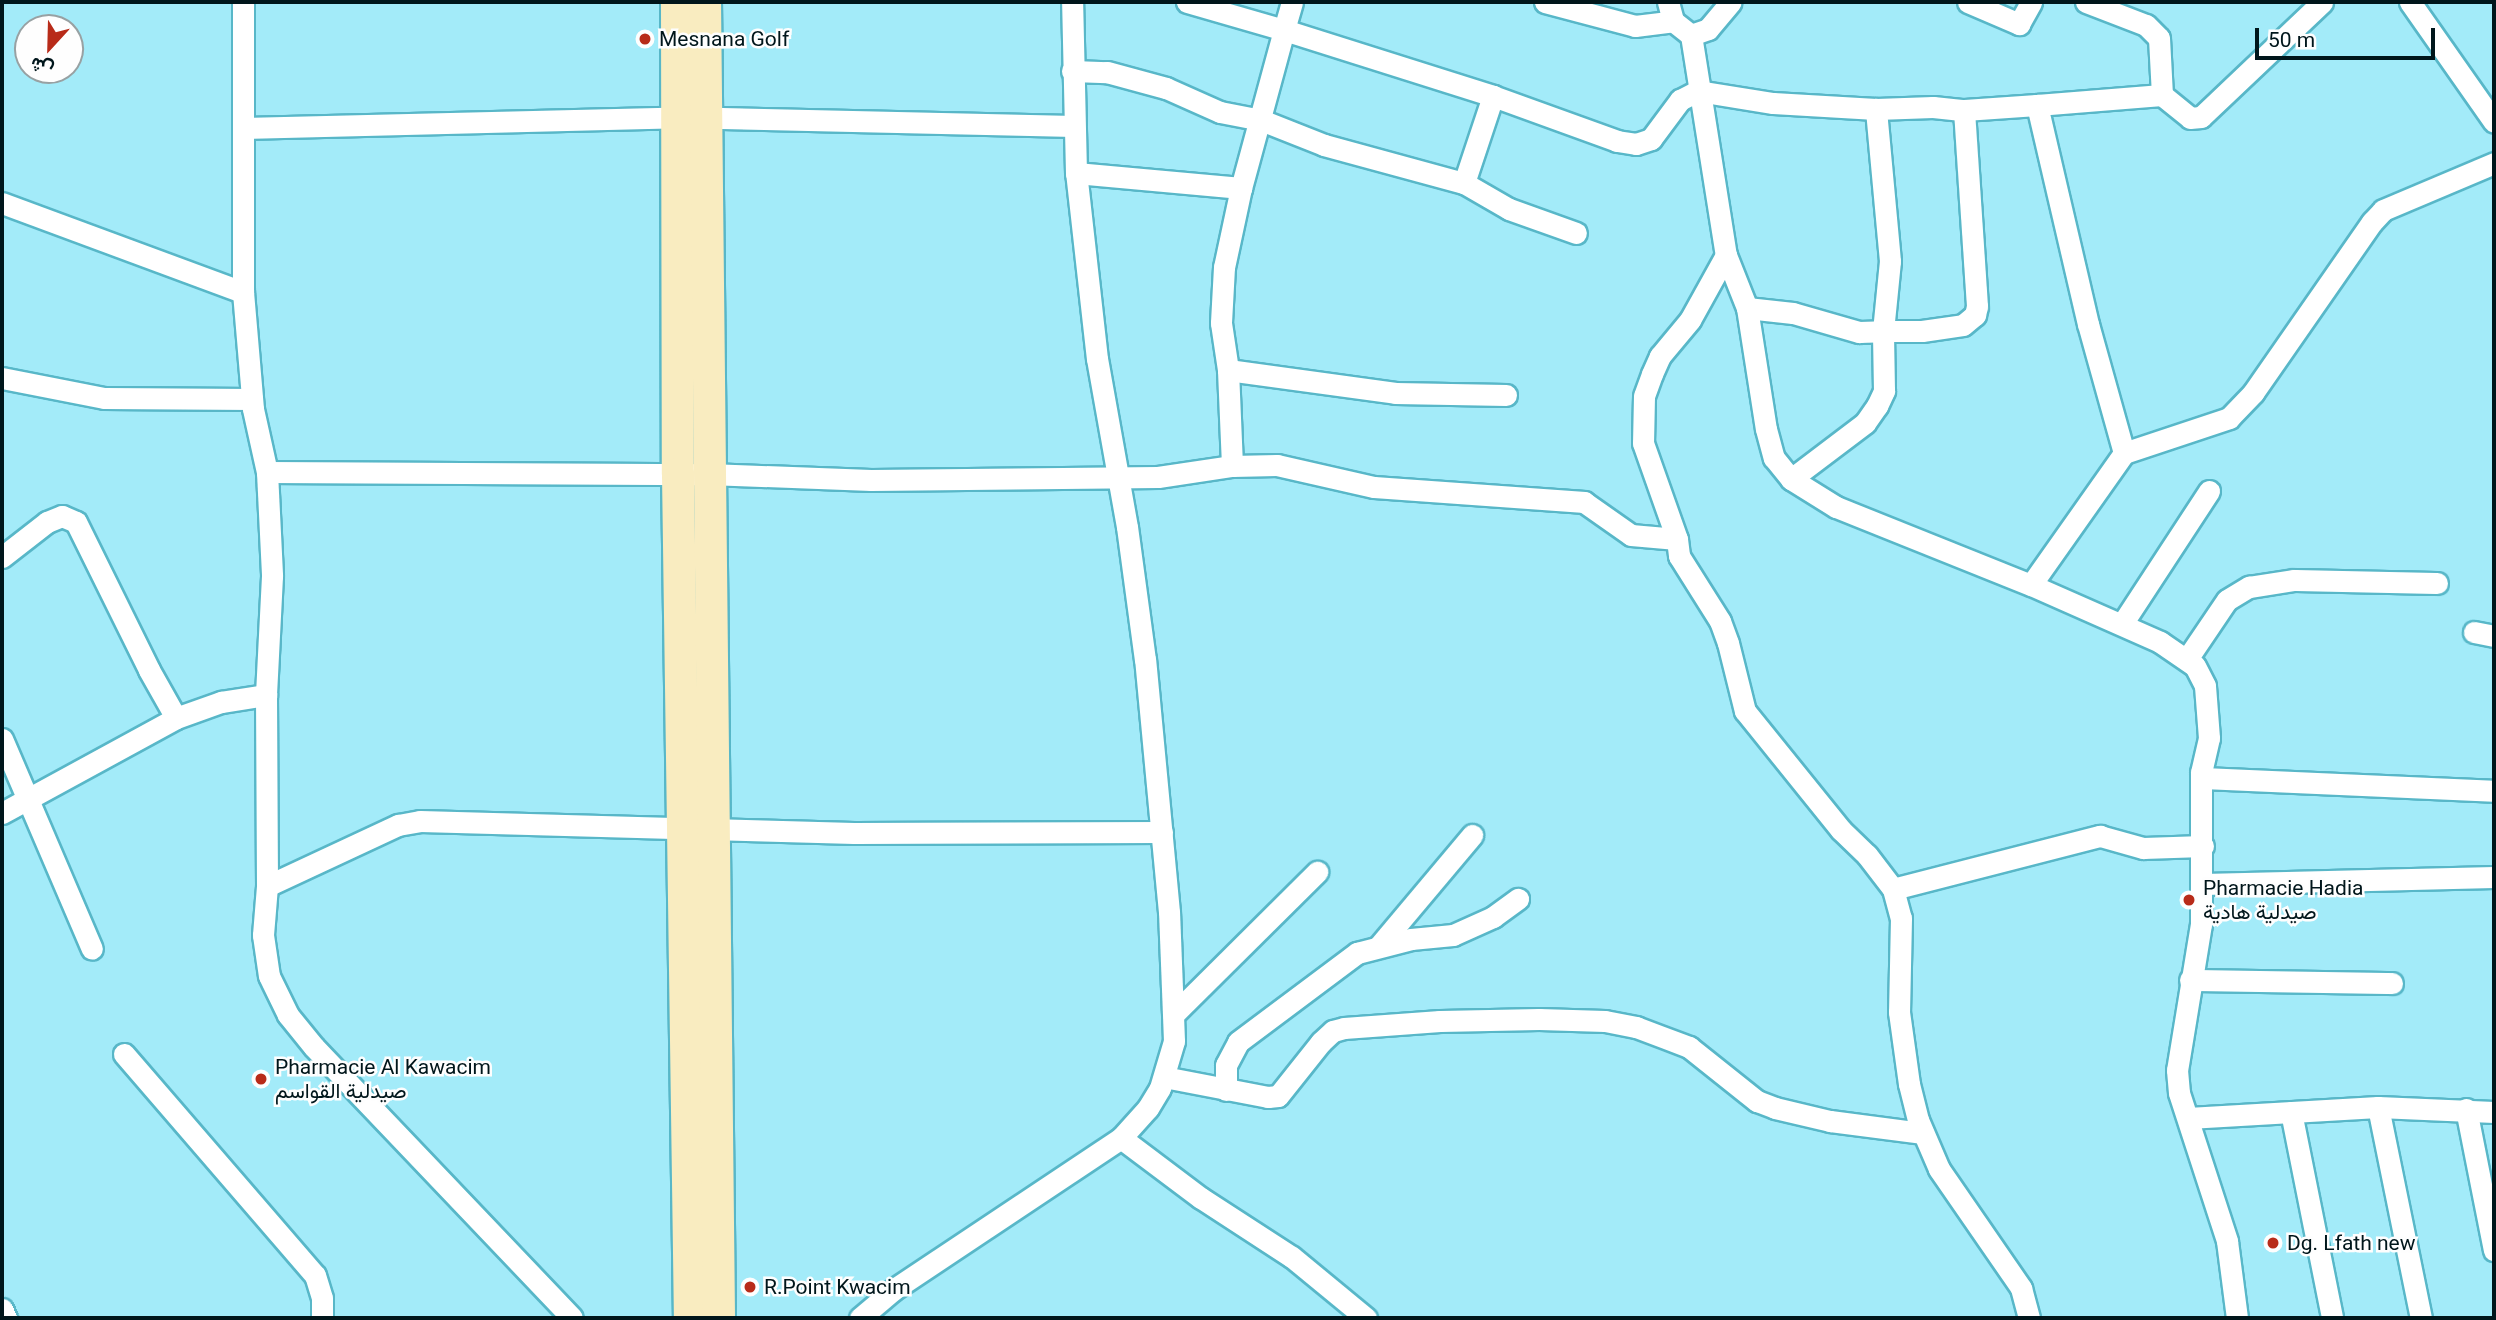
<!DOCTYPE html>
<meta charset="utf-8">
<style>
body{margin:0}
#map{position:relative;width:2496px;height:1320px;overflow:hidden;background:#a3ebf9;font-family:Roboto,Vazirmatn,sans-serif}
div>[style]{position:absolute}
.roads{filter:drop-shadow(2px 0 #58b7c8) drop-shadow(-2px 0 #58b7c8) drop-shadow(0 2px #58b7c8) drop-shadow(0 -2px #58b7c8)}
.street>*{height:21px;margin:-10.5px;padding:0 10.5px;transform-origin:10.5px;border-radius:10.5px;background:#fff}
.secondary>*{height:32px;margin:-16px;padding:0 16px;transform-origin:16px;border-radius:16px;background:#f9ecc0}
.dots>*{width:19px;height:19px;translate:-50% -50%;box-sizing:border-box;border:4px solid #fefefe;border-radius:50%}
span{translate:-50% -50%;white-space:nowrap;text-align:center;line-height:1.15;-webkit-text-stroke:5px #fefefe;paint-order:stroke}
.poi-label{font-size:21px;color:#00161b}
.left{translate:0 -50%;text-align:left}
.frame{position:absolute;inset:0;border:4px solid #00161b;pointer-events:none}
.north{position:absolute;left:14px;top:14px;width:70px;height:70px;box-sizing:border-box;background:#fefefe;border:2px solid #98a1a3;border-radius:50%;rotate:202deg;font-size:19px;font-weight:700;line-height:28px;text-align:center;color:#00161b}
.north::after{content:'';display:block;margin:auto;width:24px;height:32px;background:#b82b19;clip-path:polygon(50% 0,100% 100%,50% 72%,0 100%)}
.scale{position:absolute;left:2255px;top:28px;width:180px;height:32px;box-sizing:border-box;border:4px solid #00161b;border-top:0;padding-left:9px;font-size:21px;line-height:24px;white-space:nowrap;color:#00161b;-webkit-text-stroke:5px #fefefe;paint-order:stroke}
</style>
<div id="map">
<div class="roads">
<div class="street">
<div style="left:243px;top:2px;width:290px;rotate:90deg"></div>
<div style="left:243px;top:292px;width:117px;rotate:85.1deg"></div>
<div style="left:253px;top:409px;width:65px;rotate:77.5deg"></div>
<div style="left:267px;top:472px;width:104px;rotate:87.2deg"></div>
<div style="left:272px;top:576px;width:119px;rotate:92.9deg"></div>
<div style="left:266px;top:695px;width:191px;rotate:89.7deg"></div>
<div style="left:267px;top:886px;width:49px;rotate:94.7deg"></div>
<div style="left:263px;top:935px;width:41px;rotate:81.7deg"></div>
<div style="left:269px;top:976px;width:43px;rotate:64deg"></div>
<div style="left:288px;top:1015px;width:41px;rotate:50.9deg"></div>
<div style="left:314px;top:1047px;width:374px;rotate:46.4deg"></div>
<div style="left:1187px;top:2px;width:101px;rotate:16.1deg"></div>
<div style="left:1284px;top:30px;width:164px;rotate:105.2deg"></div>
<div style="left:1241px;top:188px;width:81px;rotate:102.1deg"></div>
<div style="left:1224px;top:267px;width:56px;rotate:93.1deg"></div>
<div style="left:1221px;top:323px;width:48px;rotate:81.5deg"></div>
<div style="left:1228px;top:370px;width:96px;rotate:87.6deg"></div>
<div style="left:1292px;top:2px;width:29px;rotate:106deg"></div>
<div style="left:1284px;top:30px;width:219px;rotate:17.5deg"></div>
<div style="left:1493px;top:96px;width:132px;rotate:19.9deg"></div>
<div style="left:1617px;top:141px;width:19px;rotate:9deg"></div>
<div style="left:1636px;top:144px;width:16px;rotate:-18deg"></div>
<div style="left:1651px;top:139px;width:49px;rotate:-53.4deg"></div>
<div style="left:1680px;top:100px;width:20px;rotate:-27deg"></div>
<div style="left:1698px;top:91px;width:76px;rotate:9.1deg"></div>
<div style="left:1773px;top:103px;width:103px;rotate:3.3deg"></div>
<div style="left:1545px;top:2px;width:93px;rotate:14.9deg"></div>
<div style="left:1635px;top:26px;width:38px;rotate:-7deg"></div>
<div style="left:1668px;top:2px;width:20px;rotate:75deg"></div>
<div style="left:1673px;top:21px;width:23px;rotate:38deg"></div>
<div style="left:1691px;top:35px;width:223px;rotate:81deg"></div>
<div style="left:1726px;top:255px;width:57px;rotate:68.4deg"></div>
<div style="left:1747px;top:308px;width:122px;rotate:81.1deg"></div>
<div style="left:1766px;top:429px;width:30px;rotate:75deg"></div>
<div style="left:1774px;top:458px;width:27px;rotate:51deg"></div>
<div style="left:1791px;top:479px;width:53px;rotate:31.9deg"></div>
<div style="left:1836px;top:507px;width:210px;rotate:21.8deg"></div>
<div style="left:2031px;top:585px;width:141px;rotate:23.8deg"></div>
<div style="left:2160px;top:642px;width:42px;rotate:34.4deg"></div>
<div style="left:2195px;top:666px;width:22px;rotate:63deg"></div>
<div style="left:2205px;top:686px;width:52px;rotate:85.6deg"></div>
<div style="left:2209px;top:738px;width:35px;rotate:103deg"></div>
<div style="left:2201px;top:772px;width:152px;rotate:90deg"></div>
<div style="left:2201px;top:924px;width:148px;rotate:99.3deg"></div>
<div style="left:2177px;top:1070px;width:23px;rotate:85deg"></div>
<div style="left:2179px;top:1093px;width:156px;rotate:72deg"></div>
<div style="left:2227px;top:1241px;width:78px;rotate:82.6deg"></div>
<div style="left:1968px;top:2px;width:56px;rotate:23.3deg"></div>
<div style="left:2019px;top:24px;width:25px;rotate:-61deg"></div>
<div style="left:2086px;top:2px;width:64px;rotate:21deg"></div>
<div style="left:2146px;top:25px;width:18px;rotate:45deg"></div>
<div style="left:2159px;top:38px;width:57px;rotate:87deg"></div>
<div style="left:2410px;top:2px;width:146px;rotate:55deg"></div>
<div style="left:1691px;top:35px;width:18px;rotate:-19deg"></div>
<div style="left:1708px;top:29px;width:35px;rotate:-50deg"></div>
<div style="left:1072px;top:71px;width:35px;rotate:2deg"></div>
<div style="left:1107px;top:72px;width:61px;rotate:15.2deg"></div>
<div style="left:1166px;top:88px;width:59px;rotate:24deg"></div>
<div style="left:1220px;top:112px;width:42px;rotate:11deg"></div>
<div style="left:1261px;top:120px;width:68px;rotate:21.6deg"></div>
<div style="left:1324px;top:145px;width:145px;rotate:15.2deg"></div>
<div style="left:1464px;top:183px;width:52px;rotate:30deg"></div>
<div style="left:1509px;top:209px;width:71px;rotate:19.7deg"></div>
<div style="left:2037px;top:105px;width:125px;rotate:-4.6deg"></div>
<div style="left:2162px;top:95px;width:36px;rotate:39deg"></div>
<div style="left:2190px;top:118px;width:11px;rotate:-5deg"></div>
<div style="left:2201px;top:117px;width:167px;rotate:-43.5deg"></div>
<div style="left:243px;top:128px;width:435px;rotate:-1.4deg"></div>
<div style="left:678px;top:117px;width:396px;rotate:1.3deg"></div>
<div style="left:1076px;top:173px;width:166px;rotate:5.2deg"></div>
<div style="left:1464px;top:183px;width:92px;rotate:-71.6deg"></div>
<div style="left:2px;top:203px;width:257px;rotate:20.3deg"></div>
<div style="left:1726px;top:255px;width:74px;rotate:119deg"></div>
<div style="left:1690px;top:320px;width:47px;rotate:129.8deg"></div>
<div style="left:1660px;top:356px;width:20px;rotate:114deg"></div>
<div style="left:1652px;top:374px;width:23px;rotate:110deg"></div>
<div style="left:1644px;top:396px;width:47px;rotate:91.2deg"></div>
<div style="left:1643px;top:443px;width:102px;rotate:70.5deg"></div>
<div style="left:1677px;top:539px;width:17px;rotate:83deg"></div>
<div style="left:1679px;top:556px;width:77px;rotate:57.8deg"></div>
<div style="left:1720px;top:621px;width:23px;rotate:70deg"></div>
<div style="left:1728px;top:643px;width:70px;rotate:76deg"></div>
<div style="left:1745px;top:711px;width:153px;rotate:51.1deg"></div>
<div style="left:1841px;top:830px;width:36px;rotate:44deg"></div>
<div style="left:1867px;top:855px;width:43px;rotate:52.6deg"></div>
<div style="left:1893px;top:889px;width:30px;rotate:75deg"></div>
<div style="left:1901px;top:918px;width:94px;rotate:91.2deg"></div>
<div style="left:1899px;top:1012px;width:73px;rotate:82.1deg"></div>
<div style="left:1909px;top:1084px;width:37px;rotate:76deg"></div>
<div style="left:1918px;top:1120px;width:53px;rotate:66.8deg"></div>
<div style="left:1939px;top:1169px;width:145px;rotate:55.4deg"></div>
<div style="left:2021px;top:1288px;width:31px;rotate:75deg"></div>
<div style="left:1747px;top:308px;width:46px;rotate:6.2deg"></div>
<div style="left:1793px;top:313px;width:69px;rotate:16.1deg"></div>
<div style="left:1859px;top:332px;width:24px;rotate:-2deg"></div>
<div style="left:1883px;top:331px;width:70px;rotate:-84.3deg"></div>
<div style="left:1890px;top:261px;width:153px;rotate:-95.3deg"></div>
<div style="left:1876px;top:109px;width:57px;rotate:-2deg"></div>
<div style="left:1933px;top:107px;width:31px;rotate:6deg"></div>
<div style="left:1964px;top:110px;width:73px;rotate:-3.9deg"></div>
<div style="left:2037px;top:105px;width:225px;rotate:76.9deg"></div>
<div style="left:2088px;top:324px;width:134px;rotate:74.4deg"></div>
<div style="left:2124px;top:453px;width:161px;rotate:125.2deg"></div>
<div style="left:1228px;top:370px;width:169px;rotate:7.8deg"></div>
<div style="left:1395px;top:393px;width:111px;rotate:1deg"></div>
<div style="left:2px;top:378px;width:104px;rotate:11.1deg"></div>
<div style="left:104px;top:398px;width:148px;rotate:0.4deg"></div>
<div style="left:2124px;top:453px;width:111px;rotate:-18.4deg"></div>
<div style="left:2229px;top:418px;width:35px;rotate:-46deg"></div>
<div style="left:2253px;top:393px;width:208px;rotate:-55.2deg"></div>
<div style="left:2372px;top:222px;width:16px;rotate:-47deg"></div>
<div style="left:2383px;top:210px;width:121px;rotate:-22.9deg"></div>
<div style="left:267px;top:472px;width:441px;rotate:0.3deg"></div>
<div style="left:708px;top:474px;width:163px;rotate:2.1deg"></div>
<div style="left:871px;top:480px;width:287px;rotate:-0.6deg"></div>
<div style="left:1158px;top:477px;width:75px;rotate:-8.5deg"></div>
<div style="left:1232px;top:466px;width:45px;rotate:-1.3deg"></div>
<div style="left:1277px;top:465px;width:99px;rotate:12.8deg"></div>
<div style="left:1374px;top:487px;width:211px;rotate:4.1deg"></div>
<div style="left:1584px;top:502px;width:57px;rotate:35.1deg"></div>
<div style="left:1631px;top:535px;width:46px;rotate:5deg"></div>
<div style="left:1791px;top:479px;width:93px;rotate:-37.1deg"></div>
<div style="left:1865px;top:423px;width:21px;rotate:-55deg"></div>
<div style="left:1877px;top:406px;width:17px;rotate:-65deg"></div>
<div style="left:1884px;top:391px;width:60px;rotate:-91deg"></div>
<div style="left:1883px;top:331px;width:39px"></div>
<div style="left:1922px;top:331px;width:41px;rotate:-8.3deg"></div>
<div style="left:1963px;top:325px;width:16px;rotate:-40deg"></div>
<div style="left:1975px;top:315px;width:9px;rotate:-77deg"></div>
<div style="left:1977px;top:306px;width:196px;rotate:-93.8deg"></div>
<div style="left:2px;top:557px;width:57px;rotate:-37.9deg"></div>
<div style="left:47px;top:522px;width:16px;rotate:-22deg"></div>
<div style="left:62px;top:516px;width:15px;rotate:23deg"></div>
<div style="left:76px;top:522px;width:165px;rotate:63.7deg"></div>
<div style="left:149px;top:670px;width:55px;rotate:60.6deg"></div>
<div style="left:176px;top:718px;width:48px;rotate:-19.6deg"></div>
<div style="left:221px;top:702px;width:46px;rotate:-8.8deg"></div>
<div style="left:2122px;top:624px;width:159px;rotate:-56.8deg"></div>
<div style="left:2474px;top:632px;width:20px;rotate:11deg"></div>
<div style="left:2187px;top:659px;width:71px;rotate:-55.9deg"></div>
<div style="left:2227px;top:600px;width:26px;rotate:-31deg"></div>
<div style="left:2249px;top:587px;width:46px;rotate:-8.8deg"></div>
<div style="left:2294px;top:580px;width:143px;rotate:1.2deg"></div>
<div style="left:2px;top:739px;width:228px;rotate:66.8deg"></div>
<div style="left:2202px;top:778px;width:292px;rotate:2.5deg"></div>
<div style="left:2px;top:813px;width:198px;rotate:-28.6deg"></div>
<div style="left:2203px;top:884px;width:291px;rotate:-1.4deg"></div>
<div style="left:267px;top:886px;width:145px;rotate:-25deg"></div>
<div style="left:398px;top:825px;width:22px;rotate:-10deg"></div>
<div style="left:420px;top:821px;width:434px;rotate:1.6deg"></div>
<div style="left:854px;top:833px;width:308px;rotate:-0.2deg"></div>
<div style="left:1893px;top:889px;width:214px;rotate:-14.4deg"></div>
<div style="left:2100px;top:836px;width:45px;rotate:15.6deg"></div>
<div style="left:2143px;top:848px;width:60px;rotate:-1.9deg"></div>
<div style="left:1379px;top:946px;width:145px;rotate:-50deg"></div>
<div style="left:2190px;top:980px;width:202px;rotate:0.9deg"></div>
<div style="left:1174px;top:1014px;width:202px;rotate:-44.8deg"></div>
<div style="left:124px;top:1054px;width:292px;rotate:49.2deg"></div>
<div style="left:315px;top:1275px;width:24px;rotate:73deg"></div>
<div style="left:322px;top:1298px;width:20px;rotate:90deg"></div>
<div style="left:1164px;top:1077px;width:106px;rotate:10.9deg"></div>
<div style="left:1268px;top:1097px;width:10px;rotate:-6deg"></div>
<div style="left:1278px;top:1096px;width:69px;rotate:-51.5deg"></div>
<div style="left:1321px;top:1042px;width:16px;rotate:-43deg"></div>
<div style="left:1333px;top:1031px;width:11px;rotate:-15deg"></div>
<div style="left:1344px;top:1028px;width:96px;rotate:-4.2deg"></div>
<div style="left:1440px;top:1021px;width:99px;rotate:-1.2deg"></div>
<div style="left:1539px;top:1019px;width:66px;rotate:1.7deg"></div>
<div style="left:1605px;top:1021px;width:32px;rotate:11deg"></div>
<div style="left:1636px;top:1027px;width:57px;rotate:20.7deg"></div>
<div style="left:1689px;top:1047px;width:87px;rotate:38.5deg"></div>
<div style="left:1757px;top:1101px;width:19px;rotate:21deg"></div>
<div style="left:1775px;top:1108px;width:57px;rotate:13.3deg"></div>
<div style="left:1830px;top:1121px;width:94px;rotate:7.4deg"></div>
<div style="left:1226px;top:1090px;width:25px;rotate:-90deg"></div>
<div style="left:1226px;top:1065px;width:26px;rotate:-62deg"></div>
<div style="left:1238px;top:1042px;width:149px;rotate:-36.8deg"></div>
<div style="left:1357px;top:953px;width:56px;rotate:-14.5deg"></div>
<div style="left:1411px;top:939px;width:42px;rotate:-5.4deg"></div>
<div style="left:1453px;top:935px;width:44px;rotate:-24.2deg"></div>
<div style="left:1493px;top:917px;width:31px;rotate:-36deg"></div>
<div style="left:2378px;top:1107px;width:215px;rotate:78.5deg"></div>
<div style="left:2466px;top:1109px;width:144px;rotate:78.8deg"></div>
<div style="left:2291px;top:1112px;width:210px;rotate:78.7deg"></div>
<div style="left:2188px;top:1118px;width:190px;rotate:-3.3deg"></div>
<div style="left:2378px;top:1107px;width:116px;rotate:2.5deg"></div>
<div style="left:1121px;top:1138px;width:100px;rotate:36.9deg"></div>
<div style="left:1201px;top:1198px;width:108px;rotate:33deg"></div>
<div style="left:1292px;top:1257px;width:96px;rotate:39.5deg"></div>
<div style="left:2px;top:1309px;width:10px;rotate:66deg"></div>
<div style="left:860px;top:1318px;width:43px;rotate:-40.3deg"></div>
<div style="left:893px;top:1290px;width:274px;rotate:-33.7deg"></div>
<div style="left:1121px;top:1138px;width:40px;rotate:-48deg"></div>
<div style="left:1148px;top:1108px;width:23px;rotate:-59deg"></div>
<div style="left:1160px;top:1088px;width:49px;rotate:-73.4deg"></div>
<div style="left:1174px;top:1041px;width:129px;rotate:-92.2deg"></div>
<div style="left:1169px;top:912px;width:253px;rotate:-95.4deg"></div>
<div style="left:1145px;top:660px;width:134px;rotate:-97.7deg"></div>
<div style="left:1127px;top:527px;width:171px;rotate:-100.1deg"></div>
<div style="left:1097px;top:359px;width:187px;rotate:-96.4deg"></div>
<div style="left:1076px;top:173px;width:171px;rotate:-91.3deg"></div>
</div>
<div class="secondary">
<div style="left:677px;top:2px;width:472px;rotate:89.9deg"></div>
<div style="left:678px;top:474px;width:844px;rotate:89.19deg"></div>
<div style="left:705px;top:2px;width:1316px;rotate:89.39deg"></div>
</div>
</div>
<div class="dots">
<div style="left:645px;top:39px;background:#b82b19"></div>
<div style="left:2189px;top:900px;background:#b82b19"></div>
<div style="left:261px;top:1079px;background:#b82b19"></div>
<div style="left:2273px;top:1243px;background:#b82b19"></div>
<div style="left:750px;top:1287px;background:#b82b19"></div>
</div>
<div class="poi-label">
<span class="left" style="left:659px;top:39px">Mesnana Golf</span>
<span class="left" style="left:2203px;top:900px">Pharmacie Hadia<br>صيدلية هادية</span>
<span class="left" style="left:275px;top:1079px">Pharmacie Al Kawacim<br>صيدلية القواسم</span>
<span class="left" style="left:2287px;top:1243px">Dg. Lfath new</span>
<span class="left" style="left:764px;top:1287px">R.Point Kwacim</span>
</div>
<div class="frame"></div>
<div class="north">ش</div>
<div class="scale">50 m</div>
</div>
